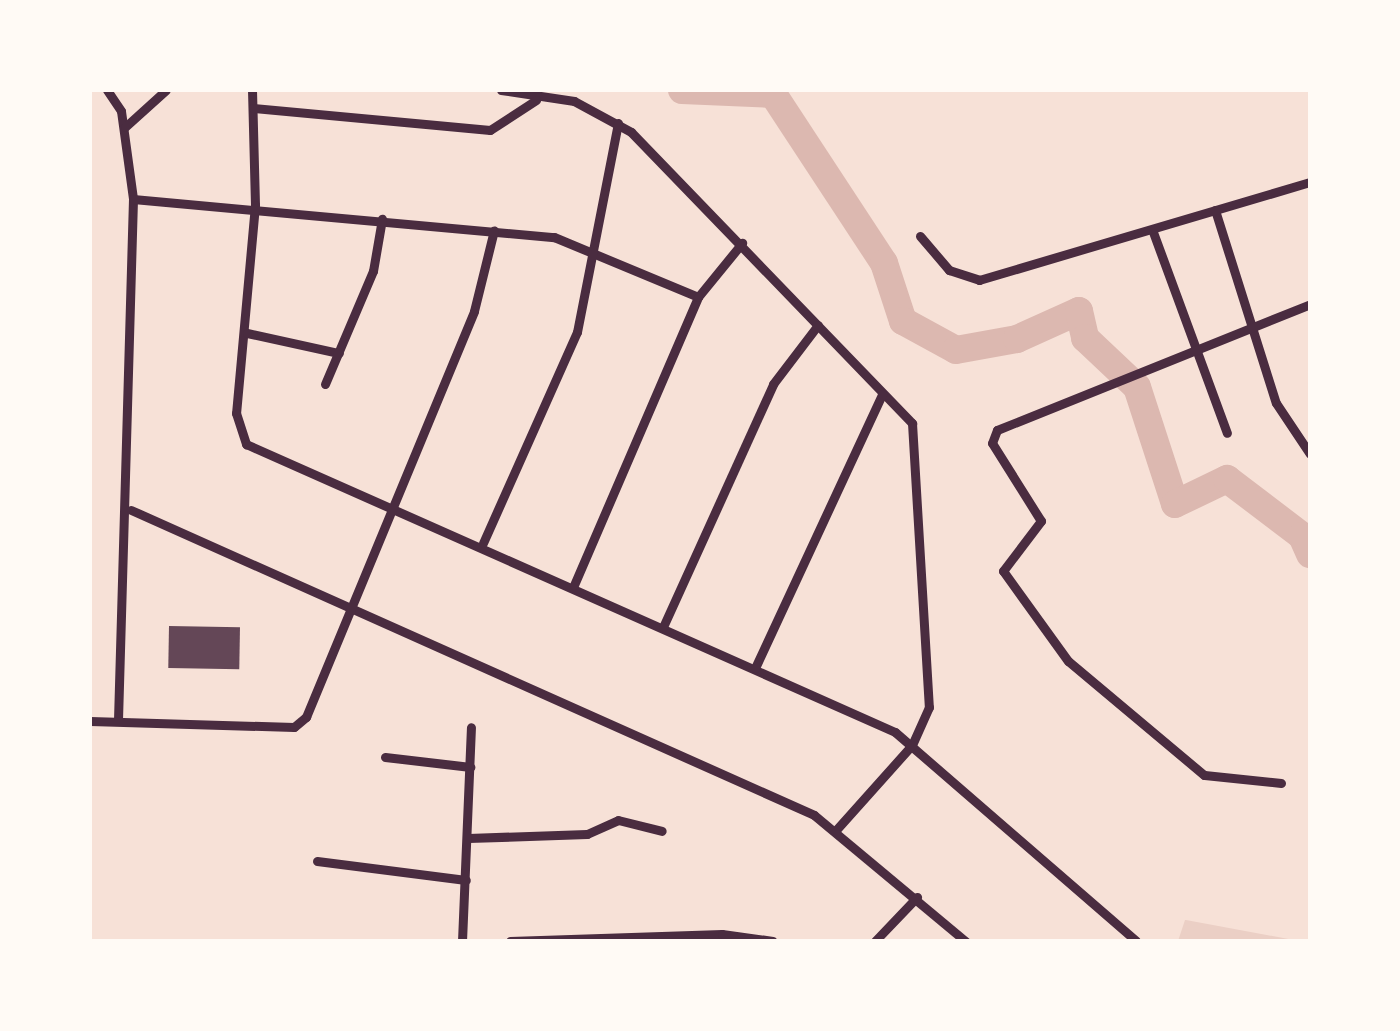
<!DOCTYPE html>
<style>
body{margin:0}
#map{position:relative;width:1400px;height:1031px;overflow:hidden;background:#f7e1d7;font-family:"DM Sans",sans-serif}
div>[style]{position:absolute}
.green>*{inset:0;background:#ebcfc5}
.river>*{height:28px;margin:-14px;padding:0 14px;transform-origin:14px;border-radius:14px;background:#dcb8b0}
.building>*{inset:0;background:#644757;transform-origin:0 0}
.minor>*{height:9px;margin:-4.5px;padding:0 4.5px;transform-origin:4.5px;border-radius:4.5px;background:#4a2c40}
span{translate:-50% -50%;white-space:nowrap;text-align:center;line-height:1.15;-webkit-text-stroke:10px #fffaf5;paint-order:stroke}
.frame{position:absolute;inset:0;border:92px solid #fffaf5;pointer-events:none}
</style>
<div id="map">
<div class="green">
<div style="clip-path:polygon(1185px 920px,1186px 920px,1299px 941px,1178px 941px)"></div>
</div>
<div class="river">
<div style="left:682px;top:90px;width:91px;rotate:2.5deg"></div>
<div style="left:773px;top:94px;width:202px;rotate:56.7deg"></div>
<div style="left:884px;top:263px;width:61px;rotate:71.9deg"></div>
<div style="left:903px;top:321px;width:60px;rotate:28.7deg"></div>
<div style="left:956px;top:350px;width:62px;rotate:-10.2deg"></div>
<div style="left:1017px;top:339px;width:68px;rotate:-24.3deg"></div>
<div style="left:1079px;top:311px;width:28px;rotate:77deg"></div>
<div style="left:1085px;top:338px;width:71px;rotate:43.3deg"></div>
<div style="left:1137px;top:387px;width:123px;rotate:72deg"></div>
<div style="left:1175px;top:504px;width:58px;rotate:-25.7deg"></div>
<div style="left:1227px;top:479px;width:94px;rotate:37.2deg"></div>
<div style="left:1302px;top:536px;width:20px;rotate:66deg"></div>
</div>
<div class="building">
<div style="left:169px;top:626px;width:71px;height:42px;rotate:1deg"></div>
</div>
<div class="minor">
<div style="left:107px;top:90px;width:25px;rotate:56deg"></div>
<div style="left:121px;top:111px;width:89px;rotate:82.2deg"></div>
<div style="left:133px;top:199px;width:522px;rotate:91.65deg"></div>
<div style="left:252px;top:90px;width:115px;rotate:88.5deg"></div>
<div style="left:255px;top:205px;width:209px;rotate:95.2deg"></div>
<div style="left:236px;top:413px;width:33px;rotate:72deg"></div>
<div style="left:246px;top:444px;width:710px;rotate:23.93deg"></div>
<div style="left:895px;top:732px;width:319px;rotate:40.9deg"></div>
<div style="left:501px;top:90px;width:74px;rotate:8.6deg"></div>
<div style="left:574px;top:101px;width:65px;rotate:28.5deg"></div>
<div style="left:631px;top:132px;width:405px;rotate:46deg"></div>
<div style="left:912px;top:423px;width:285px;rotate:86.6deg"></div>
<div style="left:929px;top:707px;width:42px;rotate:114.1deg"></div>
<div style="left:912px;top:745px;width:114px;rotate:131.8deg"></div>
<div style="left:253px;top:108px;width:238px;rotate:5.3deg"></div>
<div style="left:490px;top:130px;width:55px;rotate:-33.1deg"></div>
<div style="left:125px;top:127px;width:55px;rotate:-42.1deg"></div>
<div style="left:133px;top:199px;width:423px;rotate:5.2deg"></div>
<div style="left:554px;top:237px;width:156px;rotate:22.6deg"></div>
<div style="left:1215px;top:210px;width:202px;rotate:72.5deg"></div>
<div style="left:1276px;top:403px;width:61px;rotate:56.3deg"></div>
<div style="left:1153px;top:232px;width:214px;rotate:69.8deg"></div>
<div style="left:920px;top:236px;width:45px;rotate:49.5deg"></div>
<div style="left:949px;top:270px;width:32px;rotate:18deg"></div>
<div style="left:979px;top:280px;width:345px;rotate:-16.5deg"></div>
<div style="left:247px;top:333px;width:94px;rotate:12.3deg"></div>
<div style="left:325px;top:384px;width:123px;rotate:-67deg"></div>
<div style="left:373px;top:271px;width:53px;rotate:-80.2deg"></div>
<div style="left:131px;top:510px;width:748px;rotate:24.06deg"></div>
<div style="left:814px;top:815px;width:197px;rotate:39.8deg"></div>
<div style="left:483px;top:543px;width:231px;rotate:-66deg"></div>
<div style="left:577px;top:332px;width:213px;rotate:-78.9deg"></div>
<div style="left:574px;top:585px;width:314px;rotate:-66.7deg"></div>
<div style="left:698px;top:297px;width:70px;rotate:-50.8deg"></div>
<div style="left:663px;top:627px;width:267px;rotate:-65.6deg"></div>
<div style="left:773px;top:384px;width:74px;rotate:-52.7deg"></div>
<div style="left:755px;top:668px;width:302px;rotate:-65.1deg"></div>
<div style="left:90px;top:721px;width:204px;rotate:1.7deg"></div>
<div style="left:294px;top:727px;width:16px;rotate:-40deg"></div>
<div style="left:306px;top:717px;width:439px;rotate:-67.5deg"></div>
<div style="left:474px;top:311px;width:83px;rotate:-76.1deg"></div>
<div style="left:385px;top:757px;width:86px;rotate:6.7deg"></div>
<div style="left:1281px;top:783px;width:77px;rotate:-174.1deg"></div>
<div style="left:1204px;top:775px;width:177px;rotate:-140deg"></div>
<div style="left:1068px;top:661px;width:111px;rotate:-125.8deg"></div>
<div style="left:1003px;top:571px;width:63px;rotate:-52.8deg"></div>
<div style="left:1041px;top:521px;width:92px;rotate:-122.1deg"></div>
<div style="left:992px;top:443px;width:14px;rotate:-69deg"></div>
<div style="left:997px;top:430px;width:337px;rotate:-21.9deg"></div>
<div style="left:468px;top:838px;width:119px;rotate:-1.9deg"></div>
<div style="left:587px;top:834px;width:34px;rotate:-24deg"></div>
<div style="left:618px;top:820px;width:45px;rotate:14deg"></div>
<div style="left:317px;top:861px;width:150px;rotate:7.3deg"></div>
<div style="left:462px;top:941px;width:214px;rotate:-87.6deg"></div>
<div style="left:510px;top:941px;width:212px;rotate:-1.9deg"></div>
<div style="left:722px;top:934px;width:51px;rotate:7.8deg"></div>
<div style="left:875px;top:941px;width:61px;rotate:-46.3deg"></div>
</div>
<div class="frame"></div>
</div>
